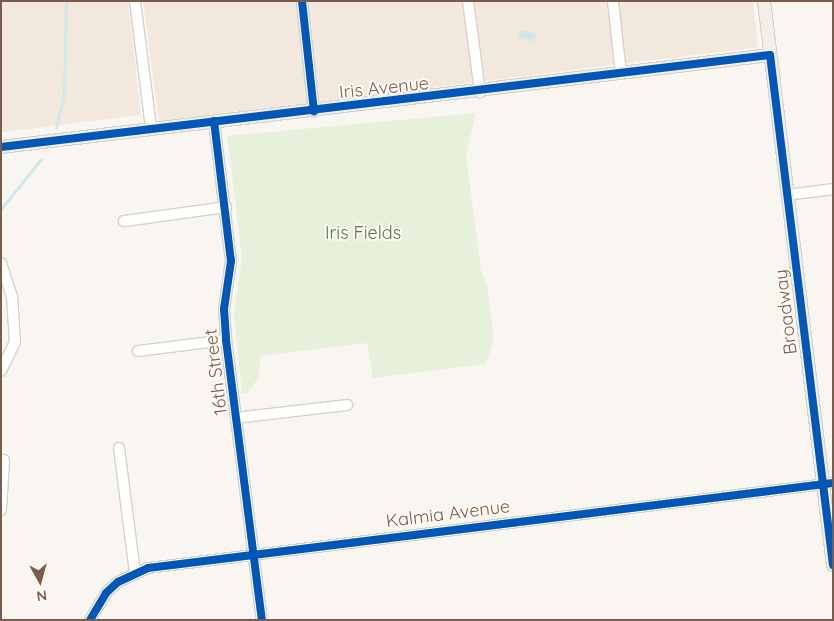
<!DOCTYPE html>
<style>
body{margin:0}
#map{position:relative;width:834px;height:621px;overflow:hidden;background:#f9f5f0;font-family:Quicksand,sans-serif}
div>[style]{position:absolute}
.residential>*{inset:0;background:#f2e8de}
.green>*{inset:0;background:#e7f0db}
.water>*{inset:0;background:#d0e8ea;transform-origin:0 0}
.stream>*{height:3px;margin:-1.5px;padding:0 1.5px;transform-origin:1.5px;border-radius:1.5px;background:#d0e8ea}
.roads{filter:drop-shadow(1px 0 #d7d1cb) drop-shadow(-1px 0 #d7d1cb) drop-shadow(0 1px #d7d1cb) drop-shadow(0 -1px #d7d1cb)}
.minor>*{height:10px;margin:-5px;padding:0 5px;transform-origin:5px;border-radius:5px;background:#fefefd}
.major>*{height:12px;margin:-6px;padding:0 6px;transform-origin:6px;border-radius:6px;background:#f3eee8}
.cycleway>*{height:8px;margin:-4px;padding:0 4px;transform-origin:4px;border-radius:4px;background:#0057b8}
span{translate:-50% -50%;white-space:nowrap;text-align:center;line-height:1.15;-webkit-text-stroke:4px #fffaf3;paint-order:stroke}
.street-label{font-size:18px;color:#7a5c4d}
.park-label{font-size:18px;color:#537a41}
.frame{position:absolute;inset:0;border:2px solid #7a5c4d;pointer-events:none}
.north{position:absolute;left:15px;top:556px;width:50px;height:50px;-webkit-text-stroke:4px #fffaf3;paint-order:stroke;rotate:173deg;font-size:14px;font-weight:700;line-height:20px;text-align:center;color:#7a5c4d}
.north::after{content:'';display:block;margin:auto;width:18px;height:22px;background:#7a5c4d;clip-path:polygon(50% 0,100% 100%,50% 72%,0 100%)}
</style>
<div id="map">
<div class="residential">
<div style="clip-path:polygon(1px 1px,128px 1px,141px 115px,1px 132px)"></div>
<div style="clip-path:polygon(143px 1px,753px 1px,758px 47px,159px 121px)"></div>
</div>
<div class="green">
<div style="clip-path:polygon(476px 113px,466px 155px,481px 270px,487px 285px,494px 338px,486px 364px,373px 378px,367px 343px,260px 356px,259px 377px,247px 393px,242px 393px,234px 313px,242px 257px,227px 136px)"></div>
</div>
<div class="water">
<div style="left:520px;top:30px;width:17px;height:8px;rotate:13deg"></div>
</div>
<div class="stream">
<div style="left:56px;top:128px;width:35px;rotate:-77deg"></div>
<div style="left:64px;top:94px;width:93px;rotate:-88.8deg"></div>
<div style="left:1px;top:209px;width:64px;rotate:-51.3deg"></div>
</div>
<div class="roads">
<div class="minor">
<div style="left:135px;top:1px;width:128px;rotate:82.8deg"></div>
<div style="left:302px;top:1px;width:111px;rotate:83.8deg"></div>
<div style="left:468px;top:1px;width:92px;rotate:82.5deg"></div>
<div style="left:613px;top:1px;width:73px;rotate:83.7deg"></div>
<div style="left:214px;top:121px;width:141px;rotate:83.1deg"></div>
<div style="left:231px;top:261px;width:49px;rotate:98.3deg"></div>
<div style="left:224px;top:309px;width:31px;rotate:86deg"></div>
<div style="left:226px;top:340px;width:282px;rotate:82.7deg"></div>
<div style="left:787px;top:195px;width:46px;rotate:-7.4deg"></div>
<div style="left:124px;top:221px;width:103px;rotate:-7.8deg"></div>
<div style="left:1px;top:263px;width:35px;rotate:72deg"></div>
<div style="left:12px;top:296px;width:46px;rotate:86.3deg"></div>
<div style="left:15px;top:342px;width:32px;rotate:116deg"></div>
<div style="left:138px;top:351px;width:89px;rotate:-7.1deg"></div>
<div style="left:236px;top:418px;width:112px;rotate:-6.7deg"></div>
<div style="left:119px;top:448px;width:126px;rotate:82.7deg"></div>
<div style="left:1px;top:510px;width:50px;rotate:-86.6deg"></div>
<div style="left:90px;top:620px;width:31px;rotate:-59deg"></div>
<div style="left:106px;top:593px;width:16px;rotate:-43deg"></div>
<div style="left:118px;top:582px;width:33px;rotate:-25deg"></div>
<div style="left:148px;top:568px;width:690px;rotate:-7.07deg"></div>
</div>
<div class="major">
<div style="left:764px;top:1px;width:568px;rotate:83.03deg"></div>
<div style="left:1px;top:147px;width:774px;rotate:-6.82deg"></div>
</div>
</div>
<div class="cycleway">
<div style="left:302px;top:1px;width:111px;rotate:83.8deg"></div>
<div style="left:214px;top:121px;width:141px;rotate:83.1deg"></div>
<div style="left:231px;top:261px;width:49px;rotate:98.3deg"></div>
<div style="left:224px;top:309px;width:31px;rotate:86deg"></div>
<div style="left:226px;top:340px;width:282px;rotate:82.7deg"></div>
<div style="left:1px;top:147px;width:774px;rotate:-6.82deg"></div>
<div style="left:770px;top:55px;width:514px;rotate:82.96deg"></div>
<div style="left:90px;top:620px;width:31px;rotate:-59deg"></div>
<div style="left:106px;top:593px;width:16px;rotate:-43deg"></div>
<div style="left:118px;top:582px;width:33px;rotate:-25deg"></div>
<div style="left:148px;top:568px;width:690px;rotate:-7.07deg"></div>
</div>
<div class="street-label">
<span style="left:384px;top:88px;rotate:-6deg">Iris Avenue</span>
<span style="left:786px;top:312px;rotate:-97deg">Broadway</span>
<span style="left:216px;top:372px;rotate:-97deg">16th Street</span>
<span style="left:448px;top:514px;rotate:-7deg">Kalmia Avenue</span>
</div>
<div class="park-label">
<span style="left:363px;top:233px">Iris Fields</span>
</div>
<div class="frame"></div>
<div class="north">N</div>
</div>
